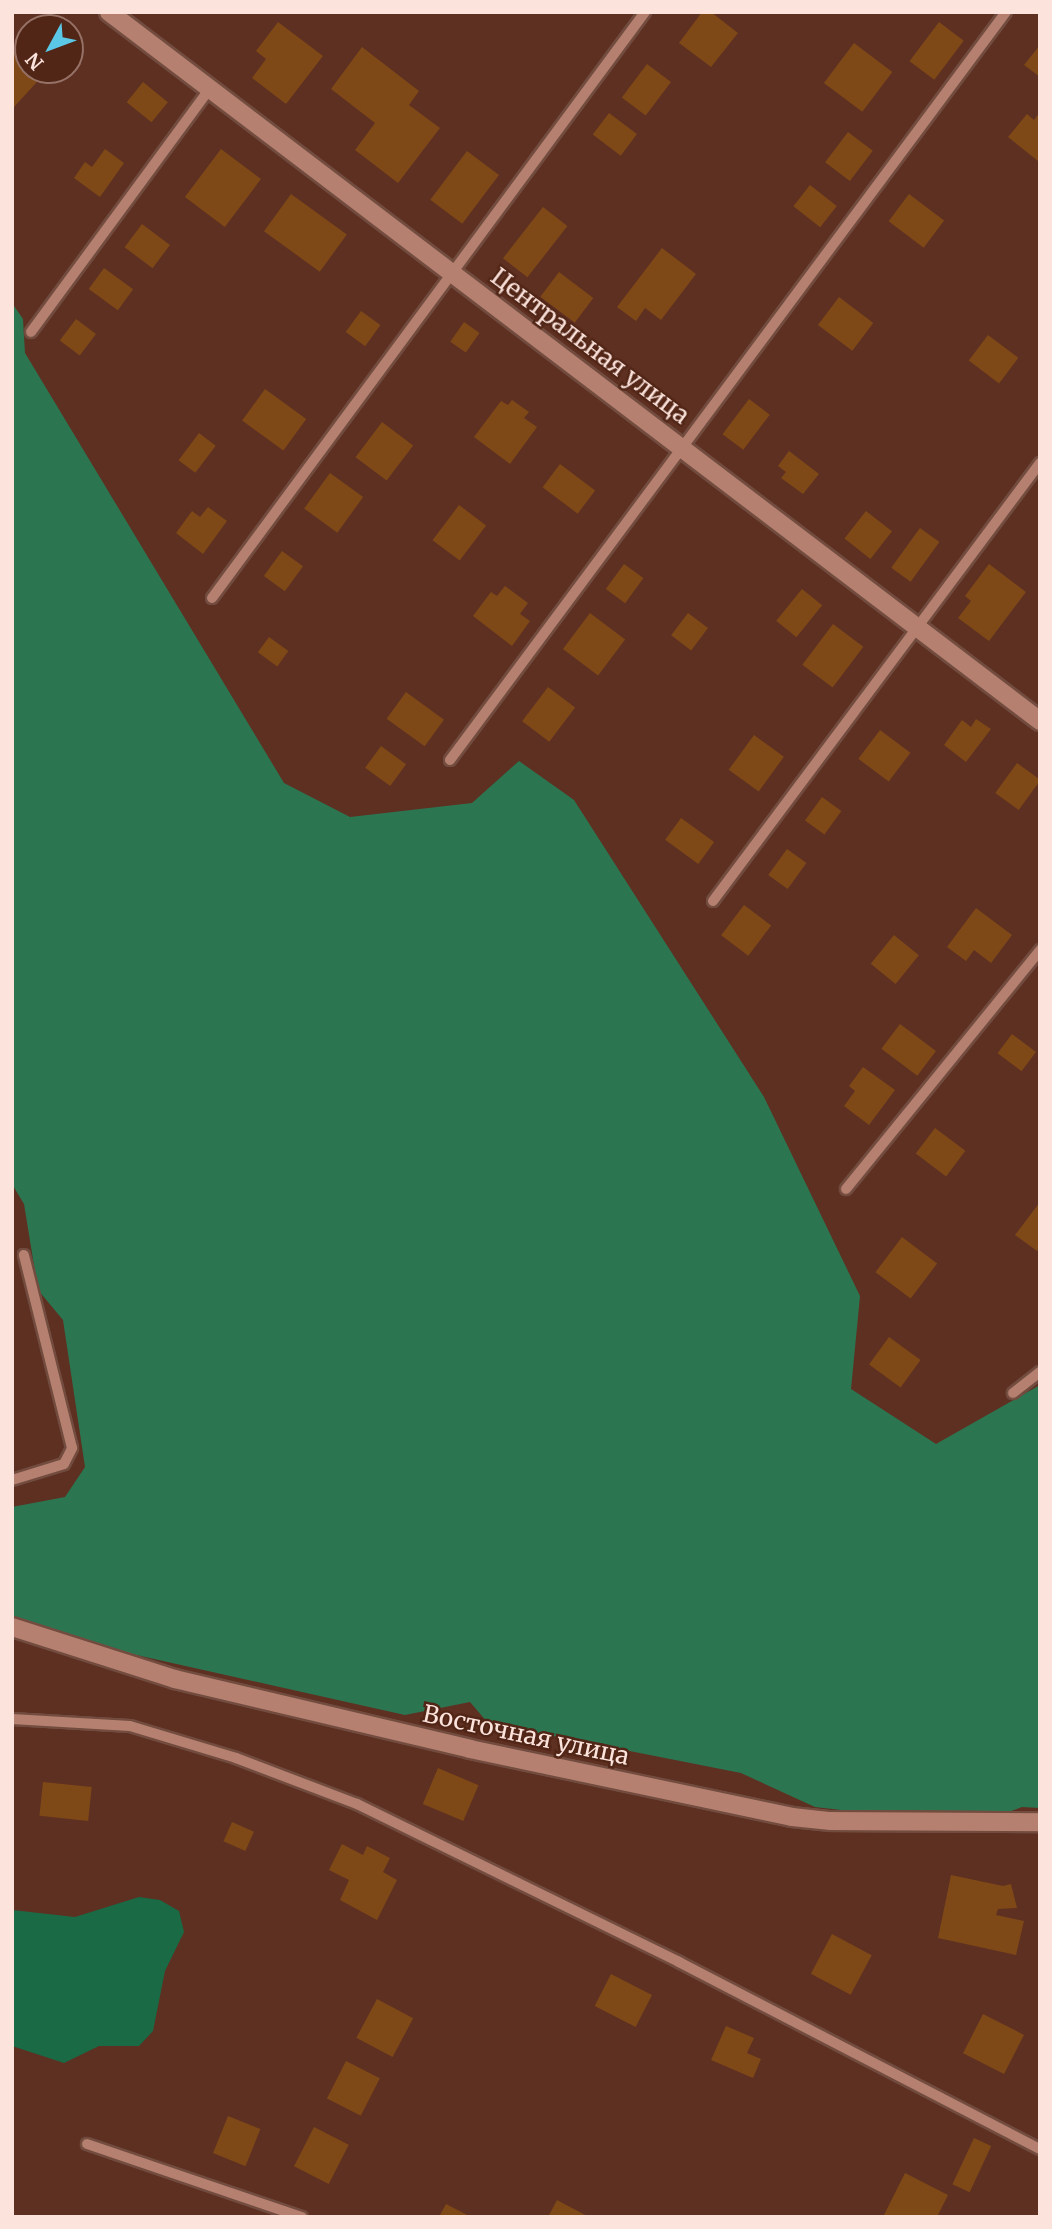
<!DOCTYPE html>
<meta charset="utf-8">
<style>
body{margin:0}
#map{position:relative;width:1052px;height:2229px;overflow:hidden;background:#5e3022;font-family:Merriweather,serif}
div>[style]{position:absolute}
.green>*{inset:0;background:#196a45}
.forest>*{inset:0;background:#2b7651}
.building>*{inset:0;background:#7e4817;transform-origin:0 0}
.roads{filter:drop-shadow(2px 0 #724c3f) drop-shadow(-2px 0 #724c3f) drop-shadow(0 2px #724c3f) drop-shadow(0 -2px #724c3f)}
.service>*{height:10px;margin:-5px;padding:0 5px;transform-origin:5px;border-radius:5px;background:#b5806f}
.minor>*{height:18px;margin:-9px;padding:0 9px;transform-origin:9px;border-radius:9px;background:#b5806f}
span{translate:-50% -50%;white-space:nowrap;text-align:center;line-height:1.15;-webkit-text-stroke:5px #522617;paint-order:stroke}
.street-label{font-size:24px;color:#fce4dd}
.frame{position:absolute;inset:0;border:14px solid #fce4dd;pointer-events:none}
.north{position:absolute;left:14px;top:14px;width:70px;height:70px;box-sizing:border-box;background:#522617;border:2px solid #967266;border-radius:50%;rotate:229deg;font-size:19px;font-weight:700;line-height:28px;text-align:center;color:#fce4dd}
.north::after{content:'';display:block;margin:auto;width:24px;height:32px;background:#5ac8e6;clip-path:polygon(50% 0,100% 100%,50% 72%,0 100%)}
</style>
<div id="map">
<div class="green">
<div style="clip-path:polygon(139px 1897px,160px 1900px,179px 1911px,184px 1932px,165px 1971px,153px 2031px,139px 2046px,99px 2046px,64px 2063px,12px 2046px,12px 1910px,75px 1917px)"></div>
</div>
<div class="forest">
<div style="clip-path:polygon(12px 303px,23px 319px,25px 353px,284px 783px,350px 817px,472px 803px,519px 761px,574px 800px,764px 1097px,860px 1296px,851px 1389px,936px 1444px,1040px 1385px,1040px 1808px,1022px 1807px,973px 1825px,815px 1807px,741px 1773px,488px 1723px,470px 1702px,405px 1715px,29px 1631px,12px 1615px,12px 1507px,65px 1497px,85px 1467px,63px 1320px,38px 1290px,24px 1204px,12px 1184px)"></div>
</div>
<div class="building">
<div style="clip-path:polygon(702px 12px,711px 12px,738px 33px,711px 67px,679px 43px)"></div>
<div style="clip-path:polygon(278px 22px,323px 56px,286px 104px,252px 78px,266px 59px,256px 51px)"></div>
<div style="left:939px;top:22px;width:31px;height:49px;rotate:37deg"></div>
<div style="left:854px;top:43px;width:48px;height:50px;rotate:37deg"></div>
<div style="clip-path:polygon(1040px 45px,1040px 77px,1024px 65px)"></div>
<div style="clip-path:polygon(18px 47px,28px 56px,28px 70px,46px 72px,14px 107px,12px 54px)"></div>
<div style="clip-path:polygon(362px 47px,419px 91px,409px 105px,440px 128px,398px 183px,355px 150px,375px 123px,331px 89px)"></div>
<div style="left:647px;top:64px;width:30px;height:42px;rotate:37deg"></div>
<div style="left:143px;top:82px;width:32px;height:26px;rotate:39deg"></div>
<div style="clip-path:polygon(1040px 112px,1040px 159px,1038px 161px,1008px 137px,1027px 114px,1034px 120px)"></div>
<div style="left:609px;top:113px;width:35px;height:27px;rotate:37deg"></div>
<div style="left:848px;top:132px;width:31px;height:38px;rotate:37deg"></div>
<div style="clip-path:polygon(105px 149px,124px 163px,100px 197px,74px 178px,85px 162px,92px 167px)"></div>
<div style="left:221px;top:149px;width:50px;height:60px;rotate:37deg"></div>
<div style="left:467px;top:151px;width:40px;height:61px;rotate:37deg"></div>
<div style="left:810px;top:185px;width:34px;height:27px;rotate:38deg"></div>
<div style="left:291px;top:194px;width:69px;height:46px;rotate:36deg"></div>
<div style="left:909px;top:194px;width:44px;height:34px;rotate:37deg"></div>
<div style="left:543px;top:207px;width:31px;height:65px;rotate:38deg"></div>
<div style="left:142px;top:224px;width:35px;height:29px;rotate:37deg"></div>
<div style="clip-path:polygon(662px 248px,696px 274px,661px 320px,645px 308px,636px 321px,617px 307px)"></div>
<div style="left:104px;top:268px;width:36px;height:26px;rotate:36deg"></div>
<div style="left:559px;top:272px;width:43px;height:31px;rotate:37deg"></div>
<div style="left:839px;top:297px;width:43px;height:35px;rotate:37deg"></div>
<div style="left:361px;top:311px;width:24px;height:26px;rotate:36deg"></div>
<div style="left:76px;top:319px;width:25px;height:27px;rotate:37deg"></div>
<div style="left:464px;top:322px;width:19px;height:24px;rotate:35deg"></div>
<div style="left:988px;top:335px;width:38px;height:32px;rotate:37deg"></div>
<div style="left:265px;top:389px;width:51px;height:39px;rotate:36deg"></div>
<div style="left:749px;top:399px;width:26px;height:44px;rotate:37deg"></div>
<div style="clip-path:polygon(512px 400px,529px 412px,524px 418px,537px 427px,510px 464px,474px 437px,501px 401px,508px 405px)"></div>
<div style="left:382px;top:422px;width:39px;height:44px;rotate:37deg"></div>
<div style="left:199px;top:433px;width:21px;height:34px;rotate:37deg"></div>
<div style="clip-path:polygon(789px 451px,819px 474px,803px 494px,781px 478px,786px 472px,778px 466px)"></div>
<div style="left:560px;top:464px;width:44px;height:29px;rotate:37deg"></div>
<div style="left:330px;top:473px;width:41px;height:44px;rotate:36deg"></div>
<div style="left:459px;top:505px;width:34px;height:44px;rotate:37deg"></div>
<div style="clip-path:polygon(208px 507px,227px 521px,203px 554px,176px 533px,192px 511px,200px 517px)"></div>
<div style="left:866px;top:511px;width:33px;height:35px;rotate:38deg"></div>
<div style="left:920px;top:528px;width:24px;height:49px;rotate:36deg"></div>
<div style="left:282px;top:551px;width:26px;height:31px;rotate:36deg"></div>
<div style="left:624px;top:564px;width:24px;height:31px;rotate:36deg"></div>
<div style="clip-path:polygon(989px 564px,1026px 592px,989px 641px,958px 618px,971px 601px,965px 596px)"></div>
<div style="clip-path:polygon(505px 586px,528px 603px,520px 614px,530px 621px,512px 646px,473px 616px,491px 592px,497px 596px)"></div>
<div style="left:802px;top:589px;width:26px;height:41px;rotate:39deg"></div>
<div style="left:590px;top:613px;width:44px;height:45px;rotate:37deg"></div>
<div style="left:688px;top:613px;width:25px;height:28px;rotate:37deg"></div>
<div style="left:833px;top:624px;width:38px;height:51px;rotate:37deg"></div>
<div style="left:269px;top:637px;width:24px;height:19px;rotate:36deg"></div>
<div style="left:548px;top:687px;width:34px;height:43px;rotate:37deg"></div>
<div style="left:406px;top:692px;width:47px;height:33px;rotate:36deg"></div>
<div style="clip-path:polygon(976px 719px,991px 729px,966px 762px,944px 745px,962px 720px,971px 727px)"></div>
<div style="left:880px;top:730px;width:38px;height:36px;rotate:37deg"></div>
<div style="left:754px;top:735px;width:37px;height:43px;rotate:36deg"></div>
<div style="left:381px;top:746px;width:31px;height:27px;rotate:36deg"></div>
<div style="left:1017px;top:763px;width:29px;height:37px;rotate:36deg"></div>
<div style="left:822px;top:797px;width:24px;height:29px;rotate:36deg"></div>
<div style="left:681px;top:818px;width:41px;height:27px;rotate:36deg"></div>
<div style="left:787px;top:849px;width:24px;height:32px;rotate:36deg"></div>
<div style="left:744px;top:905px;width:34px;height:38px;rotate:37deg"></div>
<div style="clip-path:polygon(976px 908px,1012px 935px,991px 963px,974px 950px,966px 961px,947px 947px)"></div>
<div style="left:894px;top:935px;width:32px;height:37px;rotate:39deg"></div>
<div style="left:900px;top:1024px;width:45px;height:31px;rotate:37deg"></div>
<div style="left:1012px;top:1034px;width:30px;height:24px;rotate:37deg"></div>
<div style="clip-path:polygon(863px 1067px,895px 1090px,869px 1125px,844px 1106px,855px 1091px,849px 1086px)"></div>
<div style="left:935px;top:1128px;width:38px;height:32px;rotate:37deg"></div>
<div style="clip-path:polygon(1040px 1202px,1040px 1248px,1037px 1251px,1015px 1235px)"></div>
<div style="left:902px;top:1237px;width:44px;height:44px;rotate:37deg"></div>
<div style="left:889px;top:1337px;width:39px;height:34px;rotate:36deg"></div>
<div style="left:438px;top:1768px;width:44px;height:39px;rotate:23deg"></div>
<div style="left:43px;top:1782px;width:49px;height:34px;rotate:6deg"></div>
<div style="left:232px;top:1822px;width:24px;height:21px;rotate:24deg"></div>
<div style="clip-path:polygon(342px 1844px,363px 1855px,367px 1846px,390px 1858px,383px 1872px,397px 1880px,377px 1920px,340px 1900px,349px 1880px,329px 1870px)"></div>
<div style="clip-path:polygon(951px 1875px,1003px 1886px,1011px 1884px,1017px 1908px,998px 1909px,996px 1915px,1024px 1921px,1016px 1955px,938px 1938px)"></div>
<div style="left:832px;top:1934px;width:45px;height:45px;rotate:28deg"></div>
<div style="left:611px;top:1974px;width:46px;height:36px;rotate:27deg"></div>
<div style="left:377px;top:1999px;width:41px;height:44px;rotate:28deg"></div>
<div style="left:983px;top:2014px;width:46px;height:44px;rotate:27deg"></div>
<div style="clip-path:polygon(726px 2026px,754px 2038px,747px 2053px,761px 2059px,753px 2078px,711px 2060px)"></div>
<div style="left:346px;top:2061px;width:38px;height:42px;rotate:27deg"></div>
<div style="left:228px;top:2116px;width:35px;height:40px;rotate:22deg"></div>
<div style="left:314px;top:2127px;width:39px;height:44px;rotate:27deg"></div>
<div style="left:974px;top:2138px;width:19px;height:51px;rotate:25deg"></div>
<div style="clip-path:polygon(905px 2173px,948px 2195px,937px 2217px,883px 2217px)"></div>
<div style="clip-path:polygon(557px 2200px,589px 2217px,548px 2217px)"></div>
<div style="clip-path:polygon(446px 2204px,471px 2217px,439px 2217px)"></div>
</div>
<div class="roads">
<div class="service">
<div style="left:31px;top:332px;width:303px;rotate:-53.7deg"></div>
<div style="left:212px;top:598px;width:729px;rotate:-53.54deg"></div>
<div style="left:450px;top:760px;width:932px;rotate:-53.38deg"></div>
<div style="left:713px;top:901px;width:547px;rotate:-53.26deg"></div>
<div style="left:846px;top:1189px;width:308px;rotate:-50.9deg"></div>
<div style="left:1013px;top:1393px;width:34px;rotate:-38deg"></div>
<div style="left:12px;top:1480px;width:54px;rotate:-17.1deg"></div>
<div style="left:64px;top:1464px;width:18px;rotate:-63deg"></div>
<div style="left:72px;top:1448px;width:199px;rotate:-104deg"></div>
<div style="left:12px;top:1719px;width:118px;rotate:3.4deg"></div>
<div style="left:130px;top:1726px;width:111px;rotate:16.8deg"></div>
<div style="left:236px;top:1758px;width:129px;rotate:20.8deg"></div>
<div style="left:357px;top:1804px;width:359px;rotate:26.1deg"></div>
<div style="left:679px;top:1962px;width:407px;rotate:27.4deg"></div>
<div style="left:87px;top:2144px;width:227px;rotate:18.8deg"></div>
</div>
<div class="minor">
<div style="left:109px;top:12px;width:1170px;rotate:37.29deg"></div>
<div style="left:12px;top:1627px;width:171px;rotate:17.7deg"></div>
<div style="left:175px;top:1679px;width:303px;rotate:13.3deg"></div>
<div style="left:470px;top:1749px;width:329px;rotate:11.9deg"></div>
<div style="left:792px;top:1817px;width:39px;rotate:6deg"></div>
<div style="left:831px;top:1821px;width:209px;rotate:0.3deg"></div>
</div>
</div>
<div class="street-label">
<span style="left:590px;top:346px;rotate:37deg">Центральная улица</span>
<span style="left:526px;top:1735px;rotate:12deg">Восточная улица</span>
</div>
<div class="frame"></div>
<div class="north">N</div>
</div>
